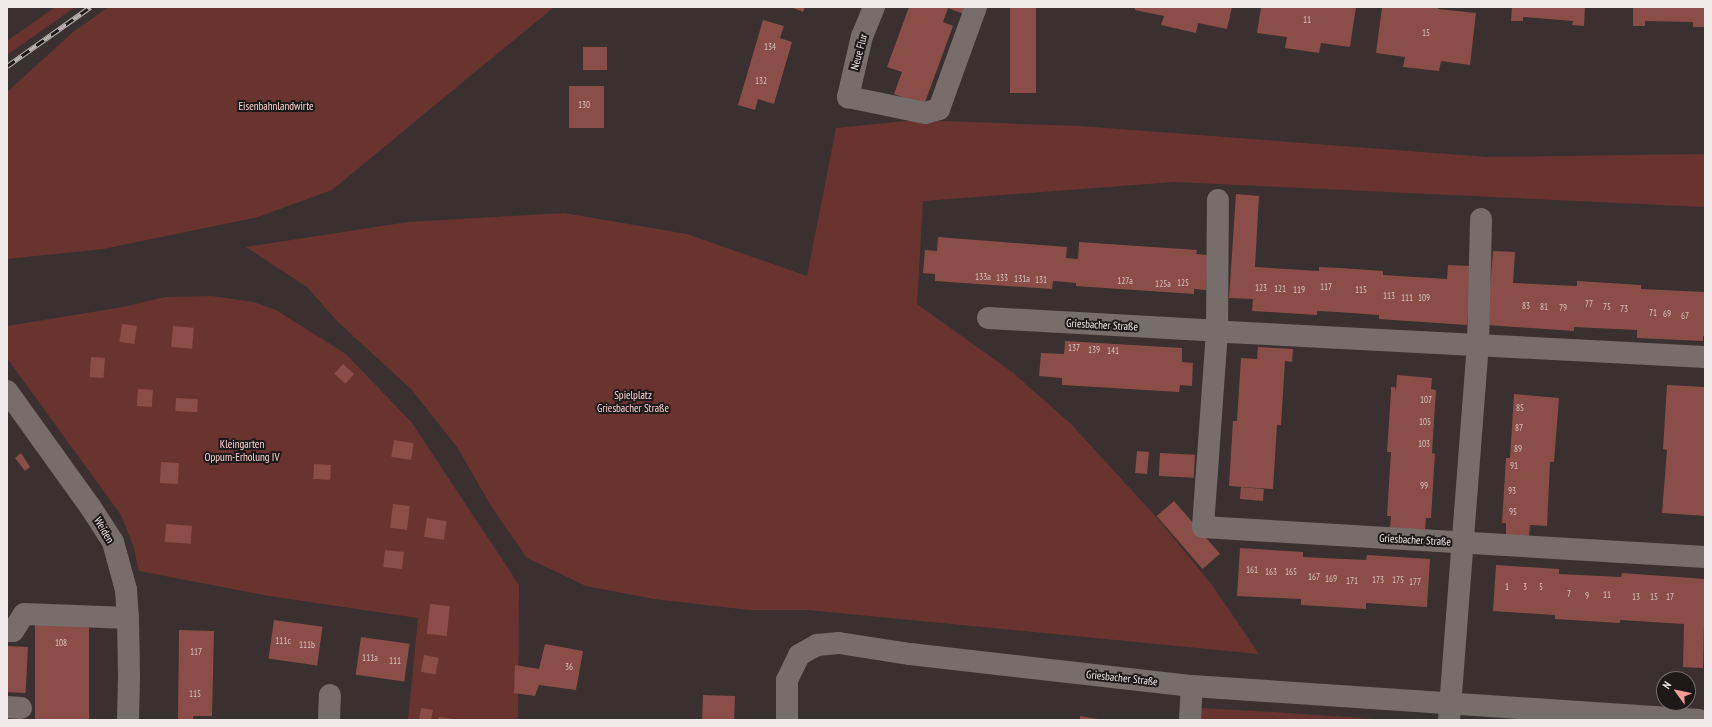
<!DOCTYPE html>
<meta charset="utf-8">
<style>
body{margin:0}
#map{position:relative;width:1712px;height:727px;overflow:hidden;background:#3a302f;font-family:"PT Sans Narrow",sans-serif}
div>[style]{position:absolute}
.green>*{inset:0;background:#69342f}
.building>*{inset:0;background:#8b4d47;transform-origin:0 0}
.minor>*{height:22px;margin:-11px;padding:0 11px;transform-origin:11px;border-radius:11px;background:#776d6b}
.rail>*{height:4.5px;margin-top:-2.25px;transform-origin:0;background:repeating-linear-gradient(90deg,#1e1919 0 9px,#bab2b2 0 18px);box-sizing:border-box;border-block:1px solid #bab2b2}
span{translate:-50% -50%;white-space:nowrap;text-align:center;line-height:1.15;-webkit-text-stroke:4px #1e1919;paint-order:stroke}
.number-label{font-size:9px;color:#d8c3c1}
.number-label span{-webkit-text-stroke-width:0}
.street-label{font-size:11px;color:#f1eaea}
.park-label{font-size:11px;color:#fed6d1}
.frame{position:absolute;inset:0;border:8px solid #f1eaea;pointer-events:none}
.north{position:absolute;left:1656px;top:671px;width:40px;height:40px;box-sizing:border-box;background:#1e1919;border:1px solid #726d6d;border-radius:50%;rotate:303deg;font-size:11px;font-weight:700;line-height:16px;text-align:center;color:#f1eaea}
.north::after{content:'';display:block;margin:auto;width:14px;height:18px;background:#f59c93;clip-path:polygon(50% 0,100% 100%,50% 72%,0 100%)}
</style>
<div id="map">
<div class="green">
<div style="clip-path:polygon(55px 7px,75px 7px,7px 55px,7px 41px)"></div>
<div style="clip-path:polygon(109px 7px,554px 7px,332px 190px,258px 217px,103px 249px,7px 259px,7px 92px,73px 32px)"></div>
<div style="clip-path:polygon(917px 120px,1080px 126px,1488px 157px,1705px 154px,1705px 207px,1174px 182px,923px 201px,917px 304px,1012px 372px,1071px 424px,1158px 519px,1212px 585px,1259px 654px,808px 610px,749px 610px,654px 599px,586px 586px,527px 558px,493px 509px,457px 447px,411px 389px,338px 322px,307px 287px,246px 247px,408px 222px,564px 213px,687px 234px,807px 276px,836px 128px)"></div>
<div style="clip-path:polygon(212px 296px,253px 302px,276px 310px,346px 354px,412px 423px,519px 585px,518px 720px,408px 720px,418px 618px,269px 596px,139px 571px,133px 545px,121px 515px,7px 358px,7px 326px,123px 307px,165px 297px)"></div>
<div style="clip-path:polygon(1200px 708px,1272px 712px,1391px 720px,1199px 720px)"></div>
</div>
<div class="building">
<div style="clip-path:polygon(791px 7px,805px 7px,803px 12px)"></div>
<div style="clip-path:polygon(909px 7px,967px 7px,964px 14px,948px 8px,943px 22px,953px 26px,924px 105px,894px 94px,902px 72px,887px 67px)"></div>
<div style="left:1010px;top:7px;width:26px;height:86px"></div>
<div style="clip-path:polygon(1135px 7px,1232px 7px,1227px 29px,1198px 23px,1196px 33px,1161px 25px,1164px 16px,1135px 10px)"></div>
<div style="clip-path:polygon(1261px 7px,1356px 7px,1350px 47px,1321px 43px,1319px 53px,1285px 48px,1287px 37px,1257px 33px)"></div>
<div style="clip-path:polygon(1382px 7px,1438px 7px,1438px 9px,1476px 13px,1470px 65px,1441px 61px,1439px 71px,1403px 67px,1405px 57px,1376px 53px)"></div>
<div style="clip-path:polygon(1512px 7px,1585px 7px,1584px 26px,1572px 25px,1573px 21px,1523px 17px,1523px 21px,1511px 21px)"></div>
<div style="clip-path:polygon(1633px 7px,1704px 7px,1704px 27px,1693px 27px,1693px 22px,1645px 21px,1645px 26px,1633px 26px)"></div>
<div style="clip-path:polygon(763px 20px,784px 26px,780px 38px,792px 42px,774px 104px,758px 99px,755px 110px,738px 105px)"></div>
<div style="left:583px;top:47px;width:24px;height:23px"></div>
<div style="left:569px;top:86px;width:35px;height:42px"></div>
<div style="clip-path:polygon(1236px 194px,1259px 196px,1255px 267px,1319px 271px,1319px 267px,1340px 268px,1383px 271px,1383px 275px,1447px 279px,1448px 265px,1471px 266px,1467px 325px,1379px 319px,1379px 315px,1337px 312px,1317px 311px,1317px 315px,1252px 311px,1253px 299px,1229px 298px)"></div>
<div style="clip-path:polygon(938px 237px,1067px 247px,1066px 258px,1078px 259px,1079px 242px,1197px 250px,1196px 254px,1208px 255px,1206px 290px,1194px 289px,1194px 294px,1076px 286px,1076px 283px,1053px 281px,1052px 289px,935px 281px,935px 274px,923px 273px,925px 250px,937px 251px)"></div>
<div style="clip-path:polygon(1493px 251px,1515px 252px,1513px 283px,1577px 286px,1577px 281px,1641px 285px,1641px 289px,1705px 292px,1705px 336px,1703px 336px,1703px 341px,1637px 338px,1637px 330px,1574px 327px,1574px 331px,1487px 325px)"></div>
<div style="left:122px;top:324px;width:15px;height:18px;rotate:8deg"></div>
<div style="left:173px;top:326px;width:21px;height:21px;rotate:5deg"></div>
<div style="clip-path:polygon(1065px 341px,1182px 348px,1182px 362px,1193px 363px,1192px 386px,1180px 385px,1179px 392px,1062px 385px,1062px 378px,1039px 376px,1041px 353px,1064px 354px)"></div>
<div style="clip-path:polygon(1258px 347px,1293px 349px,1292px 362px,1285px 361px,1281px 425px,1277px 425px,1273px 489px,1229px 486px,1233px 421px,1237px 421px,1241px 358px,1257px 359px)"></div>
<div style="left:91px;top:357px;width:14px;height:20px;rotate:4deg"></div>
<div style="left:343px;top:364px;width:15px;height:13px;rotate:42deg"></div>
<div style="clip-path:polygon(1397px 375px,1432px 378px,1431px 389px,1436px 390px,1432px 453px,1435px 454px,1431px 518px,1426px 518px,1425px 530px,1390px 528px,1391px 516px,1387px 516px,1391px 452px,1387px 452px,1391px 392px,1391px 387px,1395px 387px,1396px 391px)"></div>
<div style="clip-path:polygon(1667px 385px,1705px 387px,1705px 516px,1662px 513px,1667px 450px,1663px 449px)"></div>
<div style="left:138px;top:389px;width:15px;height:17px;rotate:4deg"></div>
<div style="clip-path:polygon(1514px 394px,1559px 398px,1554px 462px,1550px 462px,1547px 526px,1530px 525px,1529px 536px,1506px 535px,1506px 523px,1502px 523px,1506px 458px,1510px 458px)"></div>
<div style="left:176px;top:398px;width:22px;height:13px;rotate:3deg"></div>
<div style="left:394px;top:440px;width:20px;height:17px;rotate:9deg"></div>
<div style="left:1137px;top:451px;width:12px;height:22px;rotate:5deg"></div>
<div style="clip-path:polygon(21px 453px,30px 467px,25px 471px,15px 458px)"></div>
<div style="left:1160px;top:453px;width:35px;height:23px;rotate:3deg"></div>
<div style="left:161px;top:462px;width:18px;height:21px;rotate:3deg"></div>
<div style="left:314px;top:464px;width:17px;height:15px;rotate:3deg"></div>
<div style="left:1241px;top:487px;width:23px;height:12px;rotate:5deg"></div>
<div style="left:1174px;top:501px;width:70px;height:23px;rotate:49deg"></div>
<div style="left:393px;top:504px;width:17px;height:24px;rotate:7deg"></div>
<div style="left:427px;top:518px;width:20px;height:19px;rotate:9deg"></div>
<div style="left:166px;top:524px;width:26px;height:18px;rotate:4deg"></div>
<div style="clip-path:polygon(1240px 548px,1303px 552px,1303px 557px,1366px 560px,1367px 555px,1430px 559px,1427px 607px,1366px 603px,1366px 609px,1301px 605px,1301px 599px,1237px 596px)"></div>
<div style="left:385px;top:550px;width:19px;height:17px;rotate:6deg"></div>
<div style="clip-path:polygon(1496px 565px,1559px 569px,1559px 574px,1621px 577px,1622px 573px,1705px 579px,1703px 668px,1683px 667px,1684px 624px,1620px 620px,1620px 623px,1555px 619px,1555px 615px,1493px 611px)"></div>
<div style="left:430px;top:604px;width:20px;height:30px;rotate:6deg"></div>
<div style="left:35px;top:619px;width:54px;height:101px"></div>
<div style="left:274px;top:620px;width:49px;height:39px;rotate:8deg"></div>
<div style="clip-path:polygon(179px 630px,214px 631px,212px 716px,193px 716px,193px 720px,178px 720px)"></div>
<div style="left:361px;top:637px;width:49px;height:38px;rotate:8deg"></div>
<div style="clip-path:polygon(545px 644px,583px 651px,576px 690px,539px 685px,535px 696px,514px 693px,515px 665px,539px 669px)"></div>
<div style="left:7px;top:646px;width:21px;height:46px;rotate:3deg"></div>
<div style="left:424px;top:655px;width:15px;height:17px;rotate:11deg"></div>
<div style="left:703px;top:695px;width:32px;height:25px;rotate:2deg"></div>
<div style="clip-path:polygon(421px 708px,433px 710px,431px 720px,419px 720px)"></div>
<div style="clip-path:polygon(1080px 716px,1098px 719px,1098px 720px,1080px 720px)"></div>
<div style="clip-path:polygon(439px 717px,453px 719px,453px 720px,438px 720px)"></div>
</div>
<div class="minor">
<div style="left:874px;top:7px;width:31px;rotate:112deg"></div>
<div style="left:862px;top:36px;width:63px;rotate:102.9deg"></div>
<div style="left:848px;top:97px;width:79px;rotate:11.7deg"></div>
<div style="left:925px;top:113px;width:15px;rotate:-16deg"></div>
<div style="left:939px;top:109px;width:109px;rotate:-70.1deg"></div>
<div style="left:988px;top:318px;width:229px;rotate:3.2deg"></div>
<div style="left:1217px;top:331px;width:131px;rotate:-89.6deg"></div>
<div style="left:1705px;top:357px;width:489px;rotate:-177deg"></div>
<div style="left:1217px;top:331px;width:196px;rotate:94.1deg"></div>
<div style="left:1203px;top:527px;width:503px;rotate:3.42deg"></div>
<div style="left:7px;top:391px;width:144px;rotate:54.3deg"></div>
<div style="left:91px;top:508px;width:40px;rotate:57.1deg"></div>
<div style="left:113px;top:542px;width:50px;rotate:74.8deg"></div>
<div style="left:126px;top:590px;width:28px;rotate:86deg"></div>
<div style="left:128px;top:618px;width:59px;rotate:89deg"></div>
<div style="left:129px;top:677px;width:43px;rotate:91.3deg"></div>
<div style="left:7px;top:631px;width:6px"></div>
<div style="left:13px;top:631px;width:20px;rotate:-57deg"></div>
<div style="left:24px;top:614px;width:104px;rotate:2.2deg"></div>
<div style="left:7px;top:707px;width:14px;rotate:4deg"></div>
<div style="left:329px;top:720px;width:25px;rotate:-88deg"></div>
<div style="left:787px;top:720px;width:40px;rotate:-90deg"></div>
<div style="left:787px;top:680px;width:28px;rotate:-64deg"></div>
<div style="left:799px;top:655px;width:21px;rotate:-29deg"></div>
<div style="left:817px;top:645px;width:22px;rotate:-5deg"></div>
<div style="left:839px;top:643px;width:72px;rotate:8.8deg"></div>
<div style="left:910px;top:654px;width:284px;rotate:6.5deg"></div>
<div style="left:1192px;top:686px;width:508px;rotate:3.84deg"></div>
<div style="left:1190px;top:720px;width:34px;rotate:-87deg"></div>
<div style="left:1449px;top:720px;width:377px;rotate:-85.6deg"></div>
<div style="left:1478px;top:344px;width:125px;rotate:-88.6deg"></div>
</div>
<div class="rail">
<div style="left:7px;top:66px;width:102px;rotate:-35.4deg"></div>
</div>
<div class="number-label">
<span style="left:1307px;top:20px">11</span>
<span style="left:1426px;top:33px">15</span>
<span style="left:770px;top:47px">134</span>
<span style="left:761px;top:81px">132</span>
<span style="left:584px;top:105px">130</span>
<span style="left:983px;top:277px">133a</span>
<span style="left:1002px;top:278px">133</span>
<span style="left:1022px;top:279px">131a</span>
<span style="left:1041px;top:280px">131</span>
<span style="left:1125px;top:281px">127a</span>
<span style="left:1183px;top:283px">125</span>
<span style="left:1163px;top:284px">125a</span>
<span style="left:1326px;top:287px">117</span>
<span style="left:1261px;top:288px">123</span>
<span style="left:1280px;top:289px">121</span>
<span style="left:1299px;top:290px">119</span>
<span style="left:1361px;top:290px">115</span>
<span style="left:1389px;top:296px">113</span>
<span style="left:1407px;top:298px">111</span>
<span style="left:1424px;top:298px">109</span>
<span style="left:1589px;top:304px">77</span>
<span style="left:1526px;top:306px">83</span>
<span style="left:1544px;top:307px">81</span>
<span style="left:1607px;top:307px">75</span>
<span style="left:1563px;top:308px">79</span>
<span style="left:1624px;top:309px">73</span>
<span style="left:1653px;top:313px">71</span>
<span style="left:1667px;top:314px">69</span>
<span style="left:1685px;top:316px">67</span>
<span style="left:1074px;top:348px">137</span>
<span style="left:1094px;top:350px">139</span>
<span style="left:1113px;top:351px">141</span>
<span style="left:1426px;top:400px">107</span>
<span style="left:1520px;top:408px">85</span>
<span style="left:1425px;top:422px">105</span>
<span style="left:1519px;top:428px">87</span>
<span style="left:1424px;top:444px">103</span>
<span style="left:1518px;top:449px">89</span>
<span style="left:1514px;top:466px">91</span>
<span style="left:1424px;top:486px">99</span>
<span style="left:1512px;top:491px">93</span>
<span style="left:1513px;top:512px">95</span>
<span style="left:1252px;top:570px">161</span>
<span style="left:1271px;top:572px">163</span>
<span style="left:1291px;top:572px">165</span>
<span style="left:1314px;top:577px">167</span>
<span style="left:1331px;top:579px">169</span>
<span style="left:1378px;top:580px">173</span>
<span style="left:1398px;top:580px">175</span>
<span style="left:1352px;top:581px">171</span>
<span style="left:1415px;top:582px">177</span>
<span style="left:1507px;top:587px">1</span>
<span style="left:1525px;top:587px">3</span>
<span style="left:1541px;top:587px">5</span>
<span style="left:1569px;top:594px">7</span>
<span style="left:1607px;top:595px">11</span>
<span style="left:1587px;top:596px">9</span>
<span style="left:1636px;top:597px">13</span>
<span style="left:1654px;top:597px">15</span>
<span style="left:1670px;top:597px">17</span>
<span style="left:283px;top:641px">111c</span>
<span style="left:61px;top:643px">108</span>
<span style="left:307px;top:645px">111b</span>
<span style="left:196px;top:652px">117</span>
<span style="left:370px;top:658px">111a</span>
<span style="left:395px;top:661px">111</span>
<span style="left:569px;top:667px">36</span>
<span style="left:195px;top:694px">115</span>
</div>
<div class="street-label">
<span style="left:859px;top:52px;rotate:-75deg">Neue Flur</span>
<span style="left:1102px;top:325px;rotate:3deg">Griesbacher Straße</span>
<span style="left:104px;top:530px;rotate:60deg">Weiden</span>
<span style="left:1415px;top:540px;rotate:3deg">Griesbacher Straße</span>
<span style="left:1122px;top:678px;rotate:6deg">Griesbacher Straße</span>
</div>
<div class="park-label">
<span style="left:276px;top:106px">Eisenbahnlandwirte</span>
<span style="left:633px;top:402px">Spielplatz<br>Griesbacher Straße</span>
<span style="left:242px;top:451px">Kleingarten<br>Oppum-Erholung IV</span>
</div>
<div class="frame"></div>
<div class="north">N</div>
</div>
